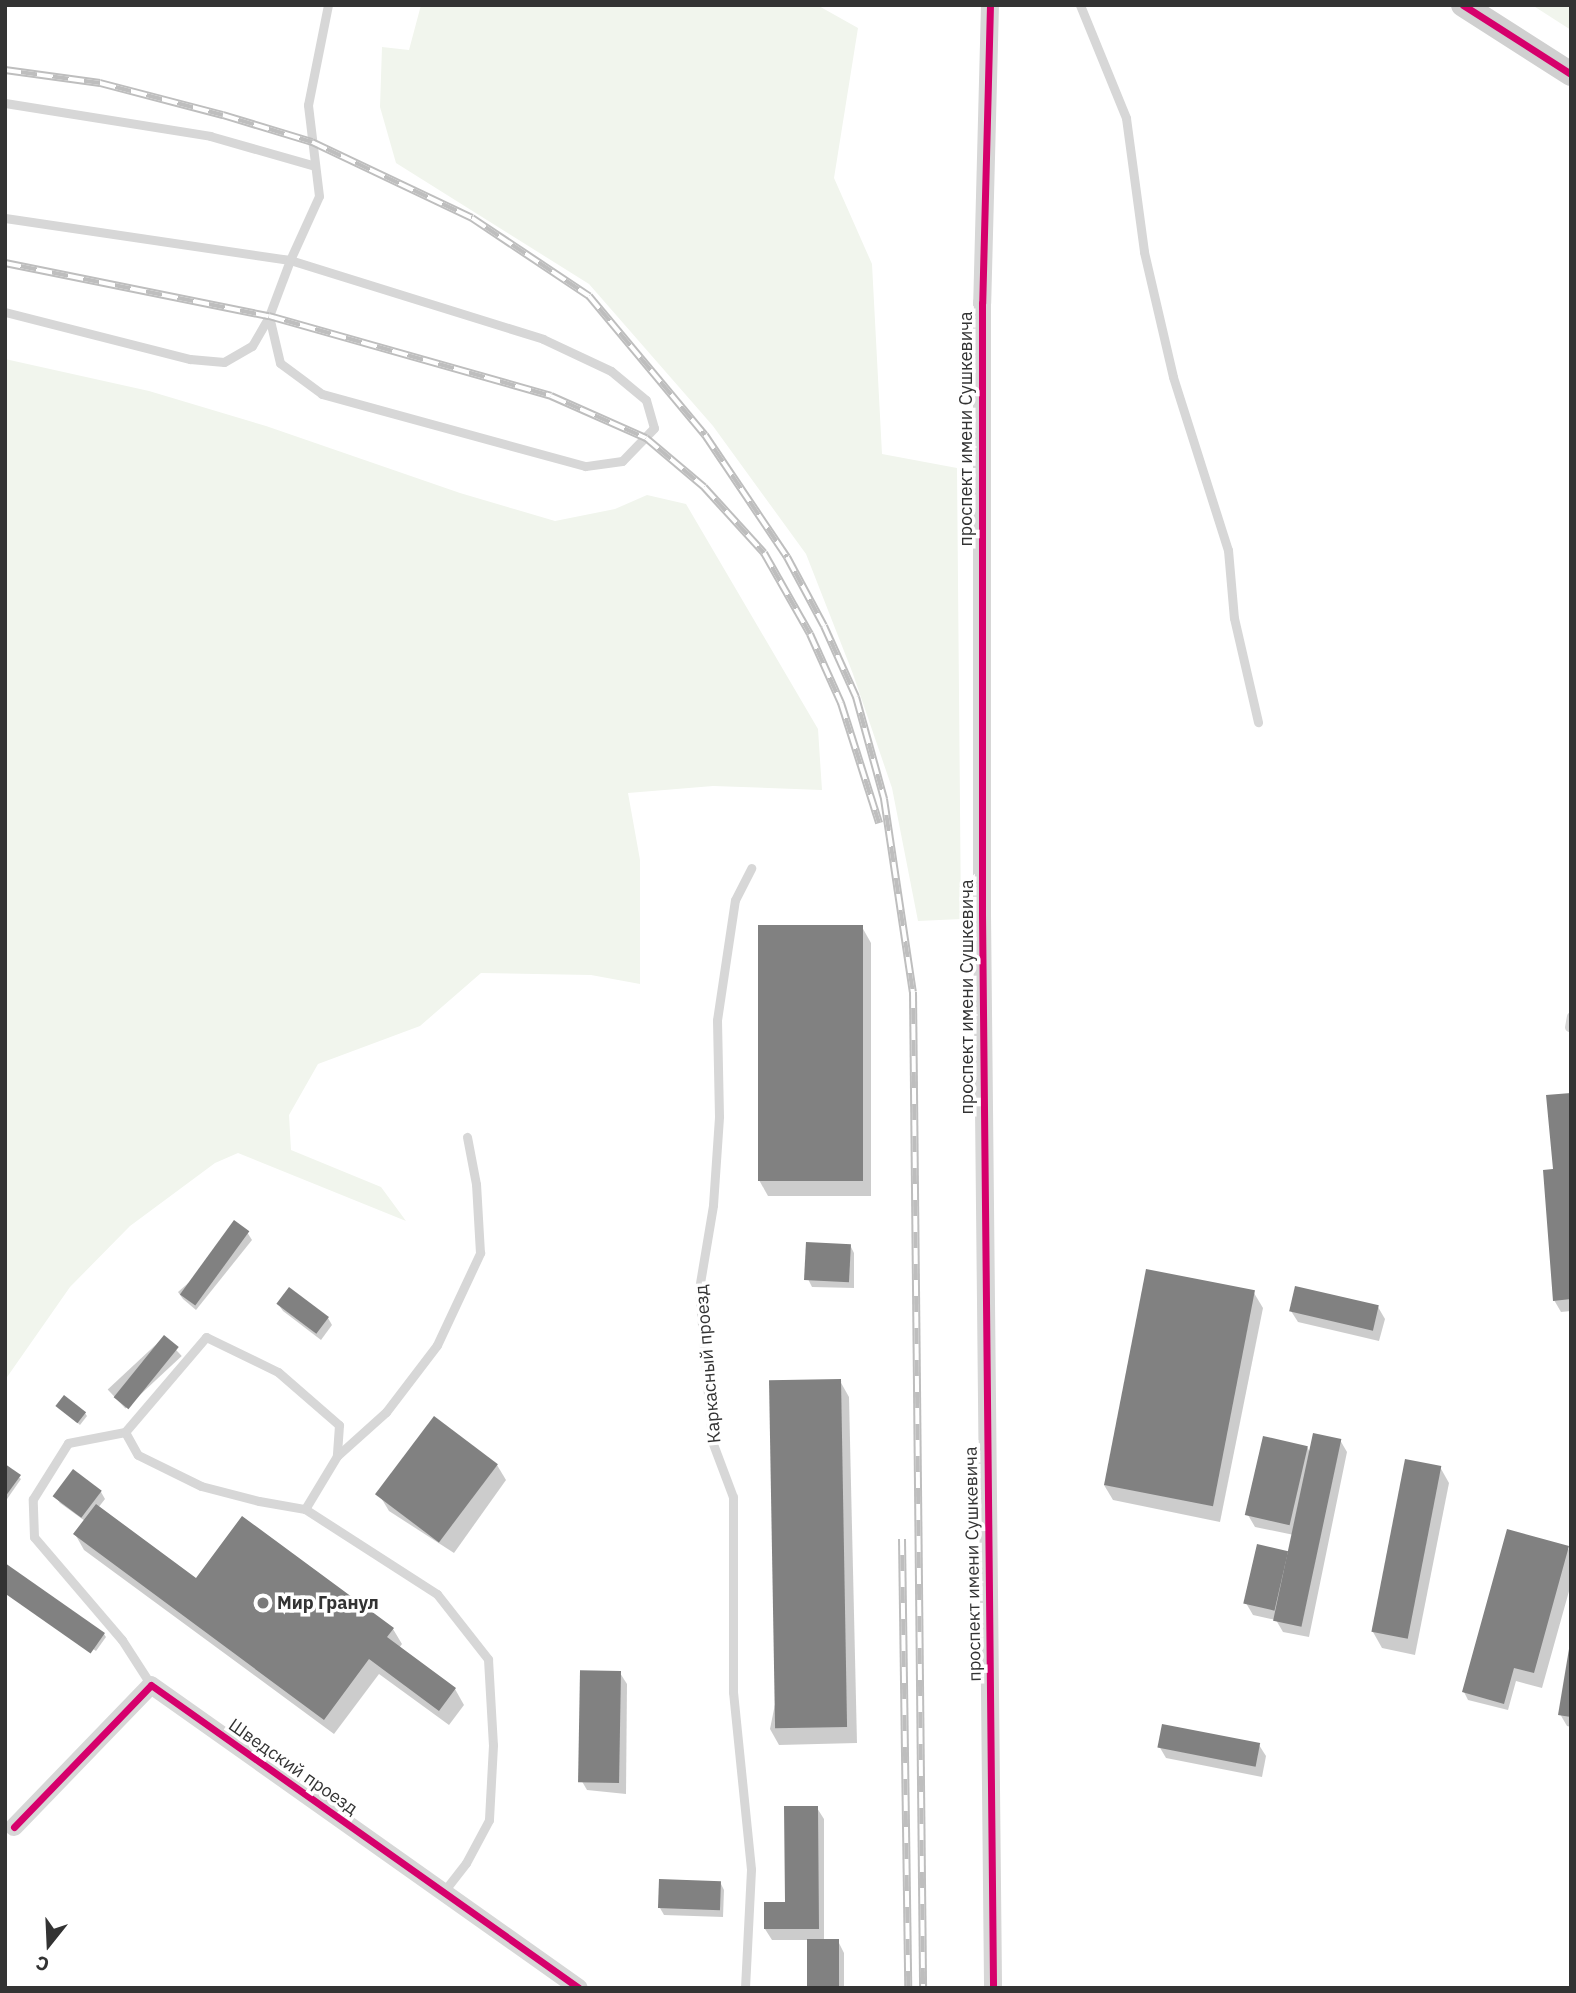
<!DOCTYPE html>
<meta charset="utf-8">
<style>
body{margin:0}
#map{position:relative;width:1576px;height:1993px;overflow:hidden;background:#fff;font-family:"IBM Plex Sans",sans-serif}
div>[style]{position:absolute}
.green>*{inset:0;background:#f1f5ed}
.shadow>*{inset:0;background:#0003;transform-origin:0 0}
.building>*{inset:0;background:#818181;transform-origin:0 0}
.lane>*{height:9px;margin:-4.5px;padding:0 4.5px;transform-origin:4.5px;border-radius:4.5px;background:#d7d7d7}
.street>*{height:18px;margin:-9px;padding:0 9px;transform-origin:9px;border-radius:9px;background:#d7d7d7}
.secondary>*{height:24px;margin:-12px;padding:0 12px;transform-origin:12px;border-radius:12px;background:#d0d0d0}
.rail>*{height:8px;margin-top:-4px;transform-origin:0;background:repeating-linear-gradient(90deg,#fff 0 16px,#bebebe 0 32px);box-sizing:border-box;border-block:2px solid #bebebe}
.cycleway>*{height:7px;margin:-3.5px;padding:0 3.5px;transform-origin:3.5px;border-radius:3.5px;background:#d6006c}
.dots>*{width:19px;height:19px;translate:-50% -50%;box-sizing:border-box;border:4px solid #fff;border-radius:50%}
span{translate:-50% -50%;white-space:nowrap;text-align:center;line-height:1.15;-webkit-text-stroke:7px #fff;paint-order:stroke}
.street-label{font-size:18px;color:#333}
.poi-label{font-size:18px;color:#333;font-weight:700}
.left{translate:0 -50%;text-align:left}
.frame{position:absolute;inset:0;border:7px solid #333;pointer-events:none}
.north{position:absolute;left:14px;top:1909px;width:70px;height:70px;-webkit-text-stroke:5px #fff;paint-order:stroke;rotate:198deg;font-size:19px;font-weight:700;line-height:28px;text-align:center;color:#333}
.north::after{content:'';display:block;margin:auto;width:24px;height:32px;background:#333;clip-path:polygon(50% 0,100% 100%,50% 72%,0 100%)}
</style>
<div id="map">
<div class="green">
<div style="clip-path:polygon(421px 5px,817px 5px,858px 28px,834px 178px,872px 264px,882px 454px,957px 468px,961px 919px,918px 921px,892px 788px,853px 674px,806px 554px,713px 426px,589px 284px,396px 163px,380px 107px,382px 47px,409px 50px)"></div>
<div style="clip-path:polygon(1532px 5px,1571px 5px,1571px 30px)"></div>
<div style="clip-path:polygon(5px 359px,149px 391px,266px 426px,460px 493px,555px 521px,615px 509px,647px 495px,686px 504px,818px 729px,822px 790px,713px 786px,628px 793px,640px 860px,640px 984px,591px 975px,481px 973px,420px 1026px,318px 1064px,289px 1115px,291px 1150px,381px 1187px,406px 1221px,238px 1153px,215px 1163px,130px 1226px,70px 1287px,5px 1380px)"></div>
</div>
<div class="shadow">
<div style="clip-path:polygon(862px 927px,871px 943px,871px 1196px,768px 1196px,759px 1180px)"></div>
<div style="clip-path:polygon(1571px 1094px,1571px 1311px,1561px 1312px,1554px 1300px,1555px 1171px)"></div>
<div style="clip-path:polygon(247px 1232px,252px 1240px,196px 1310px,183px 1299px,178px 1292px)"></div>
<div style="clip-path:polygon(850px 1245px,854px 1253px,854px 1288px,812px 1287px,808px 1279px)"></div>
<div style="clip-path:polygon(1254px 1293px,1263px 1308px,1220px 1522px,1113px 1500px,1104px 1485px)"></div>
<div style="clip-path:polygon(278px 1304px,328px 1318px,332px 1325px,321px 1340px,283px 1311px)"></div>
<div style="clip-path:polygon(1378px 1307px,1385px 1319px,1379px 1341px,1298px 1322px,1291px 1311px)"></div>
<div style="left:164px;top:1337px;width:26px;height:77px;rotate:47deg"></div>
<div style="clip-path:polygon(840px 1381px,849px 1397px,857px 1743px,779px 1745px,770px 1729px)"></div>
<div style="clip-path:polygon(58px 1406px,85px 1413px,87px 1416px,80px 1425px)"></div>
<div style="clip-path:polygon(1340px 1440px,1347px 1452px,1309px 1637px,1283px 1632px,1276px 1620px,1253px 1615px,1246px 1603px,1286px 1552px,1289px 1558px,1294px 1535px,1255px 1527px,1248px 1515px,1307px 1447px,1311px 1454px)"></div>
<div style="clip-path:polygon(497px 1465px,506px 1480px,454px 1553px,389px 1511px,380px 1496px)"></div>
<div style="clip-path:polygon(5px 1466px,21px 1479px,5px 1502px)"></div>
<div style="clip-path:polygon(1440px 1467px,1449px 1483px,1415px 1655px,1382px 1648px,1373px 1632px)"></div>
<div style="clip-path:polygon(101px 1492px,105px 1499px,98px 1508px,196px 1581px,393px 1629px,402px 1644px,399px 1648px,455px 1689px,464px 1705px,449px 1725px,379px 1674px,334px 1734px,84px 1550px,75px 1534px,85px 1521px,60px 1503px,55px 1496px)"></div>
<div style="clip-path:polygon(1567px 1547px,1571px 1553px,1571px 1584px,1542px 1688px,1516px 1681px,1508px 1710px,1468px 1700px,1464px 1692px)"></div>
<div style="clip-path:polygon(5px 1588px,104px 1634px,106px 1637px,96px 1651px)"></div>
<div style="clip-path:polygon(1571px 1651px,1571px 1727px,1567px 1726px,1560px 1714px)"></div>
<div style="clip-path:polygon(620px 1673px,627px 1684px,626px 1794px,587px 1790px,580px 1778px)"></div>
<div style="clip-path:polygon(1259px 1745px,1266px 1756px,1262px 1777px,1166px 1758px,1159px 1746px)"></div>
<div style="clip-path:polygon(817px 1808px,824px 1819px,824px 1941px,838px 1941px,844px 1953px,844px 1988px,808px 1988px,808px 1940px,772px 1940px,765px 1929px,786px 1904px)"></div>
<div style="clip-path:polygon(720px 1882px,724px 1890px,723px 1917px,664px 1915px,660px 1908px)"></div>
</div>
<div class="building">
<div style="left:758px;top:925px;width:105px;height:256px"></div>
<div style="clip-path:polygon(1571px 1093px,1571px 1299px,1553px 1301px,1543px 1170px,1553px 1169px,1546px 1095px)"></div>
<div style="left:234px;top:1220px;width:19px;height:92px;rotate:36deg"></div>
<div style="left:806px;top:1242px;width:45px;height:38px;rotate:3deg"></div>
<div style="left:1146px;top:1269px;width:111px;height:220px;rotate:11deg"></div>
<div style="left:1295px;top:1286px;width:86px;height:26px;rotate:13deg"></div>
<div style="left:289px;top:1287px;width:50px;height:21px;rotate:37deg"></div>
<div style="left:164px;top:1335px;width:19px;height:80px;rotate:39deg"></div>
<div style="left:841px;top:1379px;width:348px;height:72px;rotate:89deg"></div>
<div style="left:64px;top:1395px;width:28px;height:14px;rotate:38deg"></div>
<div style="left:434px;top:1416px;width:80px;height:98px;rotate:37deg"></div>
<div style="left:1313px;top:1433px;width:29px;height:192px;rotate:12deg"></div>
<div style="left:1263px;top:1436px;width:46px;height:81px;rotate:13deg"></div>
<div style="left:1405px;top:1459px;width:37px;height:176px;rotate:11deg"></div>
<div style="clip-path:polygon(5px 1464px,21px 1475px,5px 1497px)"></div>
<div style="left:73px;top:1469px;width:36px;height:34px;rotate:37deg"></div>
<div style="clip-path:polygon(96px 1504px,196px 1578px,242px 1516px,394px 1628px,387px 1637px,456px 1688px,439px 1711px,369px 1659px,324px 1720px,73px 1534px)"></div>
<div style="clip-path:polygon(1507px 1529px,1569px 1546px,1534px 1673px,1514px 1668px,1504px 1704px,1462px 1692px)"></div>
<div style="left:1257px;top:1544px;width:32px;height:61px;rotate:13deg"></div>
<div style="left:5px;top:1563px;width:122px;height:25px;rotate:35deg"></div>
<div style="clip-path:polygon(1569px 1649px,1571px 1649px,1571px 1717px,1558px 1715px)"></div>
<div style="left:621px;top:1671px;width:112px;height:41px;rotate:91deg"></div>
<div style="left:1162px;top:1724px;width:100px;height:24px;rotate:11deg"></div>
<div style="clip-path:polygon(784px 1806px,818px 1806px,819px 1929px,764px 1929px,764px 1902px,785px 1902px)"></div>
<div style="left:659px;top:1879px;width:62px;height:29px;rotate:2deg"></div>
<div style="left:807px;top:1939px;width:32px;height:49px"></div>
</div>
<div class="lane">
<div style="left:1080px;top:5px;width:122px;rotate:67.8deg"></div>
<div style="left:1126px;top:118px;width:135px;rotate:82.3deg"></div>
<div style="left:1144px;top:252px;width:128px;rotate:76.9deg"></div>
<div style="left:1173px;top:377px;width:182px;rotate:72.4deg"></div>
<div style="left:1228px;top:550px;width:68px;rotate:85deg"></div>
<div style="left:1234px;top:618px;width:107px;rotate:77deg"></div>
<div style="left:5px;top:103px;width:208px;rotate:9.1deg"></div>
<div style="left:210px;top:136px;width:109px;rotate:15.9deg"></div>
<div style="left:5px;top:218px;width:288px;rotate:8.4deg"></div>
<div style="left:290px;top:260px;width:265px;rotate:17.3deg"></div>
<div style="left:543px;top:339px;width:75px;rotate:25.2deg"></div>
<div style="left:611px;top:371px;width:45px;rotate:39.6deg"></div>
<div style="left:646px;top:400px;width:29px;rotate:74deg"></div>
<div style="left:654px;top:428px;width:46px;rotate:134.1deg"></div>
<div style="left:622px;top:461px;width:37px;rotate:172deg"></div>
<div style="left:585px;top:466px;width:273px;rotate:-164.7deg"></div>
<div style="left:322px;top:394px;width:52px;rotate:-143.6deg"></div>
<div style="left:280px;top:363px;width:48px;rotate:-103.2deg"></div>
<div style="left:269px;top:316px;width:60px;rotate:-69.4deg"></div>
<div style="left:290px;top:260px;width:70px;rotate:-65.6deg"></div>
<div style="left:319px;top:196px;width:92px;rotate:-96.9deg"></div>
<div style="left:308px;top:105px;width:102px;rotate:-78.7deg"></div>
<div style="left:5px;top:312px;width:191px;rotate:14.3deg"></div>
<div style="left:190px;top:359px;width:34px;rotate:5deg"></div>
<div style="left:224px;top:362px;width:32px;rotate:-30deg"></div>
<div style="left:252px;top:346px;width:34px;rotate:-60deg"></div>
<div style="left:1569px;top:1027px;width:11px;rotate:-80deg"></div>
<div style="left:125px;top:1432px;width:26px;rotate:61deg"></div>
<div style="left:138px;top:1455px;width:70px;rotate:26.2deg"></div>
<div style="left:201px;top:1486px;width:60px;rotate:14.5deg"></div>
<div style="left:259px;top:1501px;width:47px;rotate:9.9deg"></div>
<div style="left:337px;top:1456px;width:66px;rotate:-41.9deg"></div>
<div style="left:386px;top:1412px;width:84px;rotate:-52.7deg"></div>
<div style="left:437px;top:1345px;width:102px;rotate:-64.9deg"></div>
<div style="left:480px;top:1253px;width:69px;rotate:-93.3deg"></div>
<div style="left:476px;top:1184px;width:48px;rotate:-100.8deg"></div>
<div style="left:151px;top:1685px;width:54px;rotate:-122.8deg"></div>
<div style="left:122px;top:1640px;width:135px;rotate:-130.5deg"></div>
<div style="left:34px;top:1537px;width:38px;rotate:-92deg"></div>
<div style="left:33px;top:1499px;width:66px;rotate:-58deg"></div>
<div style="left:68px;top:1443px;width:58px;rotate:-10.9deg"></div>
<div style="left:125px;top:1432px;width:125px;rotate:-49.5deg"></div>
<div style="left:206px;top:1337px;width:80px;rotate:25.9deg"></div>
<div style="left:278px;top:1372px;width:81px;rotate:41deg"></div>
<div style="left:339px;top:1425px;width:31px;rotate:94deg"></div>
<div style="left:337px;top:1456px;width:62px;rotate:121.1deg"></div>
<div style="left:305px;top:1509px;width:157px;rotate:32.8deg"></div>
<div style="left:437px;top:1594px;width:83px;rotate:51.9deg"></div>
<div style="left:488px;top:1659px;width:86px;rotate:86.7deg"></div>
<div style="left:493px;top:1745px;width:75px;rotate:93.1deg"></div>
<div style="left:489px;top:1820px;width:49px;rotate:118.1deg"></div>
<div style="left:466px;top:1863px;width:37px;rotate:128deg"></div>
<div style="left:745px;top:1988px;width:119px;rotate:-87.1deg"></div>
<div style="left:751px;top:1869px;width:178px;rotate:-95.8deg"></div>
<div style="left:733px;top:1692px;width:195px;rotate:-90deg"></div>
<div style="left:733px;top:1497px;width:60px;rotate:-110.6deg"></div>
<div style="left:712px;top:1441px;width:153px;rotate:-94.9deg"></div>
<div style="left:699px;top:1289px;width:85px;rotate:-80.5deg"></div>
<div style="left:713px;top:1205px;width:89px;rotate:-86.1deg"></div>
<div style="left:719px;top:1116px;width:96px;rotate:-91.2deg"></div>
<div style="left:717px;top:1020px;width:121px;rotate:-81.5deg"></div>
<div style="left:735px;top:900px;width:36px;rotate:-63deg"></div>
</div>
<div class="street">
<div style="left:990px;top:5px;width:298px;rotate:91.5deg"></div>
<div style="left:982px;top:303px;width:611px;rotate:90deg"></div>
<div style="left:982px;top:914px;width:1074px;rotate:89.41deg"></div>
<div style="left:14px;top:1827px;width:197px;rotate:-46deg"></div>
<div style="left:151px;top:1685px;width:524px;rotate:35.3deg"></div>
</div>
<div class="secondary">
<div style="left:1463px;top:5px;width:128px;rotate:32.6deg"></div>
</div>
<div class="rail">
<div style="left:5px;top:70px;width:96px;rotate:7.8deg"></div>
<div style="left:100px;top:83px;width:127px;rotate:14.6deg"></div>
<div style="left:223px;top:115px;width:93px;rotate:16.9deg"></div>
<div style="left:312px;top:142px;width:177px;rotate:25.4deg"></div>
<div style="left:472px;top:218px;width:141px;rotate:33.7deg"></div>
<div style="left:589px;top:296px;width:181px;rotate:50.2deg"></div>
<div style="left:705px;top:435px;width:147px;rotate:56.1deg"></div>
<div style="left:787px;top:557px;width:78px;rotate:61.8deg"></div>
<div style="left:824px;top:626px;width:78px;rotate:65.7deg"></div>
<div style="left:856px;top:697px;width:106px;rotate:74.6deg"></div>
<div style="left:884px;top:799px;width:195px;rotate:81.5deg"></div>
<div style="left:913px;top:992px;width:996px;rotate:89.42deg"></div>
<div style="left:5px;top:263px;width:269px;rotate:11.4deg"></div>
<div style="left:269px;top:316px;width:293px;rotate:15.8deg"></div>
<div style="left:551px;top:396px;width:104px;rotate:23.9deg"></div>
<div style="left:646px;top:438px;width:76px;rotate:40.2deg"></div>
<div style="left:704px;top:487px;width:89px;rotate:47.7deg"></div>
<div style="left:764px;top:553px;width:93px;rotate:60.4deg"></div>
<div style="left:810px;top:634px;width:76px;rotate:65.8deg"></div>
<div style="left:841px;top:703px;width:126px;rotate:72.4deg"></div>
<div style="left:902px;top:1539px;width:449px;rotate:89.2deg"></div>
</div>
<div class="cycleway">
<div style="left:990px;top:5px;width:298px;rotate:91.5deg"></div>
<div style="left:982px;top:303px;width:611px;rotate:90deg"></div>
<div style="left:982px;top:914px;width:1074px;rotate:89.41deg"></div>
<div style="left:1463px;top:5px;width:128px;rotate:32.6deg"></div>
<div style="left:14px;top:1827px;width:197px;rotate:-46deg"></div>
<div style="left:151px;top:1685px;width:524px;rotate:35.3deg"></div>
</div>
<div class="dots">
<div style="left:263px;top:1603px;background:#7a7a7a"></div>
</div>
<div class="street-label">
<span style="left:966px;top:429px;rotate:-90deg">проспект имени Сушкевича</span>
<span style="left:967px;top:997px;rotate:-90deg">проспект имени Сушкевича</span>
<span style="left:708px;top:1364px;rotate:-95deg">Каркасный проезд</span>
<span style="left:973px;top:1564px;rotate:-91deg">проспект имени Сушкевича</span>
<span style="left:293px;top:1767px;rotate:35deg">Шведский проезд</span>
</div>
<div class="poi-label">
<span class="left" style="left:277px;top:1603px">Мир Гранул</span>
</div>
<div class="frame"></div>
<div class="north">С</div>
</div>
